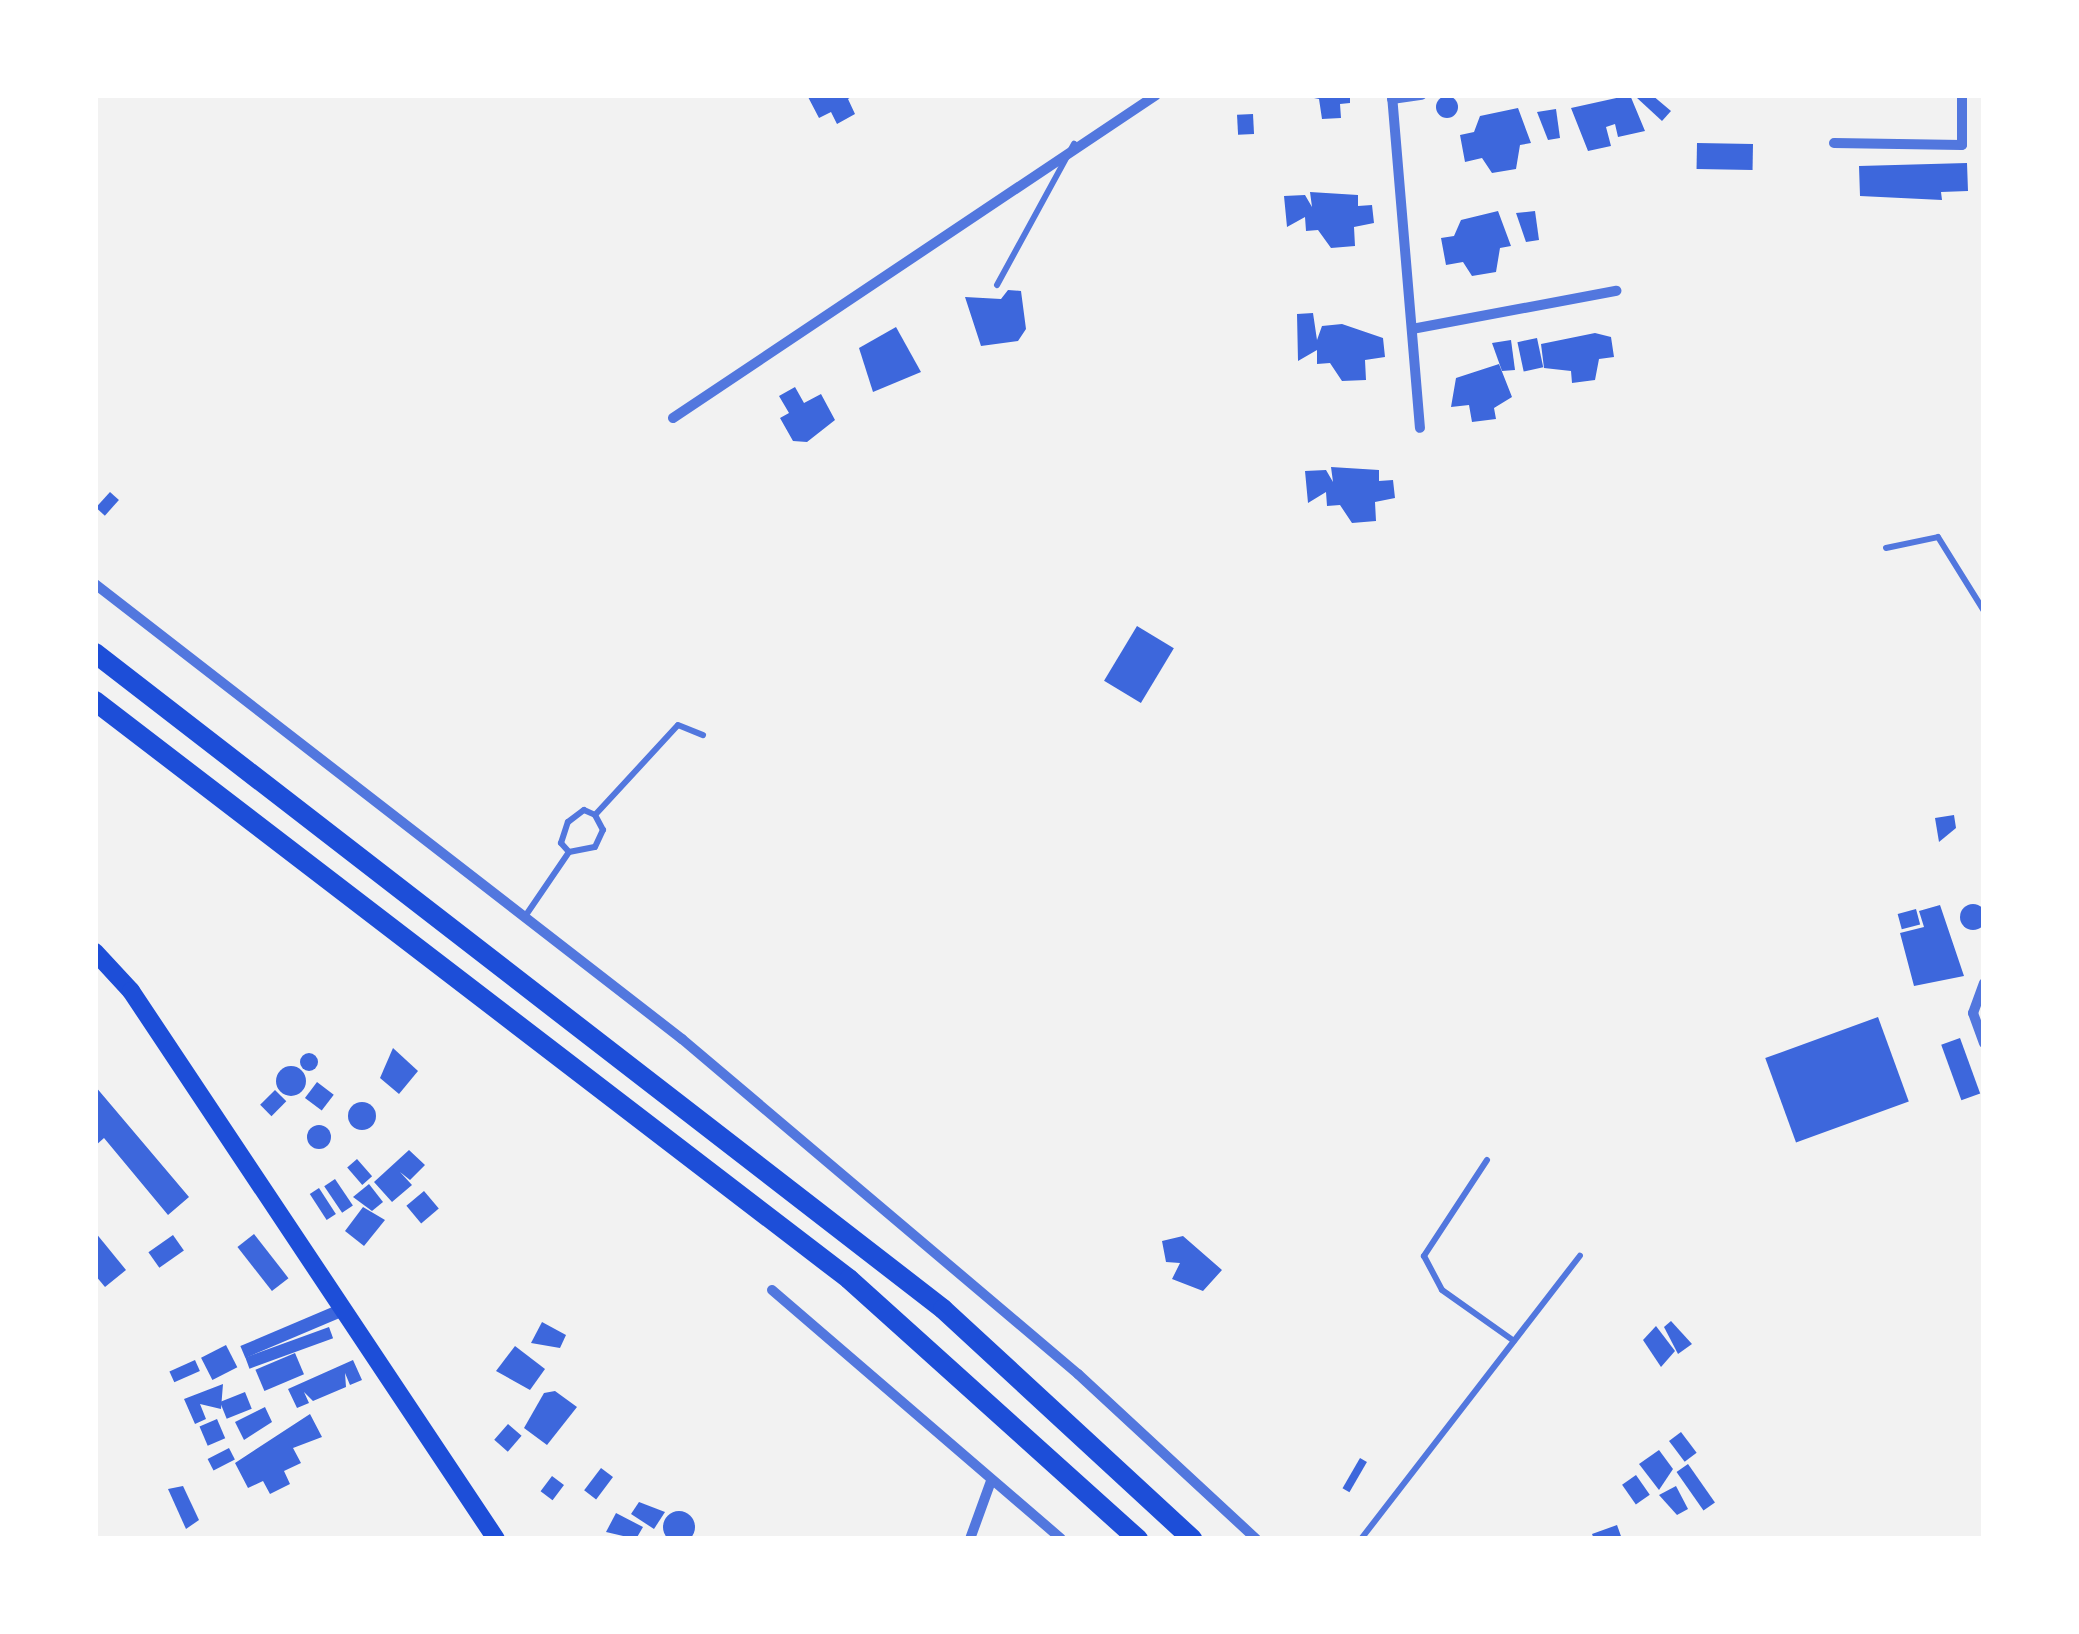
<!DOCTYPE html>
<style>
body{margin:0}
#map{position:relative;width:2079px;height:1634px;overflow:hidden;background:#f2f2f2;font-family:Poppins,sans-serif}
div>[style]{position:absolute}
.building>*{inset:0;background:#3d67dc;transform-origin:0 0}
.round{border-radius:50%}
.service>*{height:6px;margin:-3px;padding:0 3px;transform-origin:3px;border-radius:3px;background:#5277de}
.minor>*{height:10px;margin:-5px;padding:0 5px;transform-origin:5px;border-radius:5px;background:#5277de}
.secondary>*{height:18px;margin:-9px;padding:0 9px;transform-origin:9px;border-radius:9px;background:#1d4ed8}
.trunk>*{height:20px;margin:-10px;padding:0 10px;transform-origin:10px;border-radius:10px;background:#1d4ed8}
span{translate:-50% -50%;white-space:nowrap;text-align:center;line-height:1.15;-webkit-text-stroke:10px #fff;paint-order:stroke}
.frame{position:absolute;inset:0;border:98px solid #fff;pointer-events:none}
</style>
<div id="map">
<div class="building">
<div style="clip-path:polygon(807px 95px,854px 95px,848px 99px,855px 114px,837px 124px,831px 112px,819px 118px)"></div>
<div style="clip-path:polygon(1299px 95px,1350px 95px,1350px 103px,1340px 104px,1341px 118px,1322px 119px,1319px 99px)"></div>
<div style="clip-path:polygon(1630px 95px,1645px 131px,1618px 137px,1615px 124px,1606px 127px,1611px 146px,1588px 151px,1571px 108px)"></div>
<div style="clip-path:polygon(1652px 95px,1671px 111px,1662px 121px,1636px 97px)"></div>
<div class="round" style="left:1436px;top:96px;width:22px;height:22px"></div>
<div style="clip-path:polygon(1518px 108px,1531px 143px,1520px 145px,1516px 169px,1492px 173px,1482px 158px,1465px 162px,1460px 135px,1474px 132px,1480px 116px)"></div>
<div style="clip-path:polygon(1556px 109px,1560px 138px,1548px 140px,1537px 112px)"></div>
<div style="left:1253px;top:114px;width:20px;height:16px;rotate:87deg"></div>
<div style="left:1697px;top:143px;width:56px;height:26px;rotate:1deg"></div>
<div style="clip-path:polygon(1967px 163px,1968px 191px,1941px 192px,1942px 200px,1860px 196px,1859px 166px)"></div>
<div style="clip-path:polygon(1310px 192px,1358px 195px,1358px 206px,1372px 205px,1374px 223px,1354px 227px,1355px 246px,1331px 248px,1318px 230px,1306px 231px,1305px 217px,1287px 227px,1284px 196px,1305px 195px,1312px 207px)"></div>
<div style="clip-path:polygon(1498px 211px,1511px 246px,1500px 248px,1496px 272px,1472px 276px,1463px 262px,1446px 265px,1441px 238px,1454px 236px,1461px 220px)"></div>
<div style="clip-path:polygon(1535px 211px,1539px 240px,1526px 242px,1516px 213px)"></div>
<div style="clip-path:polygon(1008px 290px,1021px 291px,1026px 329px,1018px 341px,981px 346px,965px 297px,1001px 299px)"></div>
<div style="clip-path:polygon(1313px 313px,1317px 340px,1322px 326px,1342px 324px,1383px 338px,1385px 357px,1365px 360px,1366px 380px,1342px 381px,1330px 363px,1317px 364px,1317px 350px,1298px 361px,1297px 314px)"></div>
<div style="clip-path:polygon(896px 327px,921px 372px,873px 392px,859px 348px)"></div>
<div style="clip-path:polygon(1595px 333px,1611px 337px,1614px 357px,1599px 359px,1595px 380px,1572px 383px,1571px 371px,1544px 368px,1541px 344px)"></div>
<div style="left:1537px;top:338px;width:30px;height:20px;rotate:78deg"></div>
<div style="clip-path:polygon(1511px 340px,1515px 370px,1502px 371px,1492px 343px)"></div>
<div style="clip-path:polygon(1499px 364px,1512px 397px,1494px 408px,1496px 419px,1472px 422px,1469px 405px,1451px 407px,1456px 378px)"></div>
<div style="clip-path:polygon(795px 387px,804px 403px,821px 394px,835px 420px,807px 442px,793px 441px,780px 418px,789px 413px,779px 396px)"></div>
<div style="clip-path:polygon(1331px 467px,1379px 470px,1379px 481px,1393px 480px,1395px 498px,1375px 502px,1376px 521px,1352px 523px,1340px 505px,1327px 506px,1326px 492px,1308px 503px,1305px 471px,1326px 470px,1333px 482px)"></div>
<div style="left:110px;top:492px;width:12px;height:21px;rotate:42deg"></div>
<div style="left:1137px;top:626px;width:43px;height:64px;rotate:31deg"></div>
<div style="clip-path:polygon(1954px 815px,1956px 828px,1939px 842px,1935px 818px)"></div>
<div class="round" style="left:1960px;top:904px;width:26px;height:26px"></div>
<div style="clip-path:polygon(1940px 905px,1964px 976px,1914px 986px,1900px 933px,1924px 927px,1919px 911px)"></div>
<div style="left:1916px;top:909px;width:16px;height:19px;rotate:75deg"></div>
<div style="left:1878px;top:1017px;width:90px;height:120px;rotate:70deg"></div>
<div style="left:1960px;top:1038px;width:59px;height:20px;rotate:70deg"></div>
<div style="clip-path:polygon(393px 1048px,418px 1071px,399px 1094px,380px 1078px)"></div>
<div class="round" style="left:300px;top:1053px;width:18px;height:18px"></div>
<div class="round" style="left:276px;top:1066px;width:30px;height:30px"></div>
<div style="left:317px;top:1082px;width:21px;height:20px;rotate:37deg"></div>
<div style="clip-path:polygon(95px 1086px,189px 1197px,168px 1215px,104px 1138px,95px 1146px)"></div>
<div style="left:275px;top:1090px;width:16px;height:21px;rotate:45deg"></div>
<div class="round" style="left:348px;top:1102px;width:28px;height:28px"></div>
<div class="round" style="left:307px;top:1125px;width:24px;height:24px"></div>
<div style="clip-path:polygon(409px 1150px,425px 1165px,410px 1180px,400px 1172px,412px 1185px,392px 1202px,374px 1182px)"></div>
<div style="left:357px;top:1159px;width:23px;height:13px;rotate:49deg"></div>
<div style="left:335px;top:1179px;width:32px;height:13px;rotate:56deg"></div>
<div style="clip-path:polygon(369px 1184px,383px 1202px,372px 1211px,353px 1197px)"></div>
<div style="left:319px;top:1188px;width:31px;height:11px;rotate:57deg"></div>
<div style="left:424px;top:1191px;width:23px;height:23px;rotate:50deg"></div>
<div style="clip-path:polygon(363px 1207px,385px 1220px,364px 1246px,345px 1231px)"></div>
<div style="clip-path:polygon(95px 1232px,126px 1270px,105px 1287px,95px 1275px)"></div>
<div style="left:254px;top:1234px;width:56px;height:21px;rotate:52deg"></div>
<div style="left:173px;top:1235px;width:19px;height:30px;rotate:55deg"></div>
<div style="clip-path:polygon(1183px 1236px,1222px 1270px,1203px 1291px,1172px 1279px,1180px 1263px,1166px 1262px,1162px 1241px)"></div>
<div style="left:337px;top:1305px;width:13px;height:105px;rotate:67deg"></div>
<div style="clip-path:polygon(1671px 1321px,1692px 1344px,1678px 1354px,1664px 1327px)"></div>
<div style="clip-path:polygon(542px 1322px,566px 1335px,560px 1348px,531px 1343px)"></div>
<div style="clip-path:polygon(1656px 1326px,1675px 1351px,1661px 1367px,1643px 1340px)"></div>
<div style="left:329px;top:1327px;width:12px;height:89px;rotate:70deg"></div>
<div style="left:226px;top:1345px;width:25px;height:28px;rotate:63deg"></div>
<div style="clip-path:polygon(515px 1346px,545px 1369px,530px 1390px,496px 1371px)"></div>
<div style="left:295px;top:1353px;width:23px;height:43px;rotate:67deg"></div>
<div style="left:195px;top:1360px;width:12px;height:28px;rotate:66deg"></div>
<div style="clip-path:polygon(353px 1360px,362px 1380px,350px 1385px,345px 1373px,346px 1387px,313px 1401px,304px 1392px,309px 1403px,297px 1408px,288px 1389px)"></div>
<div style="clip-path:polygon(223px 1384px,221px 1409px,200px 1404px,206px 1419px,195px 1424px,184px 1399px)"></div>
<div style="clip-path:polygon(555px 1391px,577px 1407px,547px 1445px,524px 1428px,544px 1393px)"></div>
<div style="left:245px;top:1392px;width:18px;height:27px;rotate:68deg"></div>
<div style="clip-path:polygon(265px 1407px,272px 1422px,244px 1440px,235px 1422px)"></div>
<div style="clip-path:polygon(310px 1414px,322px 1437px,293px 1448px,301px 1463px,284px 1471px,290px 1484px,270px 1494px,263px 1481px,248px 1488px,235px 1463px)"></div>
<div style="left:217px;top:1419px;width:21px;height:19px;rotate:67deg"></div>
<div style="left:508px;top:1424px;width:18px;height:21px;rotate:41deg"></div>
<div style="left:1681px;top:1432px;width:26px;height:15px;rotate:53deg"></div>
<div style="left:229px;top:1448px;width:13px;height:24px;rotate:63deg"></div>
<div style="clip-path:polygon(1659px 1450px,1673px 1469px,1659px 1490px,1639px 1464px)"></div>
<div style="left:1360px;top:1458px;width:8px;height:35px;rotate:30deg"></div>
<div style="left:1688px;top:1464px;width:47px;height:14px;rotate:55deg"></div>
<div style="left:601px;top:1468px;width:15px;height:28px;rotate:37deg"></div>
<div style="left:1636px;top:1475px;width:24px;height:17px;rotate:55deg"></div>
<div style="left:552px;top:1476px;width:15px;height:19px;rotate:37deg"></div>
<div style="clip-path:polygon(183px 1486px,199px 1520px,186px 1529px,168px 1489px)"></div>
<div style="clip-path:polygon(1676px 1486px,1688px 1509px,1677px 1515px,1659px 1495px)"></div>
<div style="clip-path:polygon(639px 1502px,665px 1512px,654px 1529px,631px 1514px)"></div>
<div class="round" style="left:663px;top:1511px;width:32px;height:32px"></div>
<div style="clip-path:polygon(616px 1513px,643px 1527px,636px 1539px,606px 1532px)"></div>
<div style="clip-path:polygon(1617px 1525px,1622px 1539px,1594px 1539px,1592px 1534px)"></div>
</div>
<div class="service">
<div style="left:997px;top:285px;width:161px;rotate:-61.4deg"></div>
<div style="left:1886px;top:548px;width:53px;rotate:-11.9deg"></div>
<div style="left:1938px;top:537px;width:87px;rotate:58.1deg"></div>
<div style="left:569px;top:852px;width:12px;rotate:-132deg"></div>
<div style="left:561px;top:843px;width:22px;rotate:-72deg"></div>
<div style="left:568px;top:822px;width:20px;rotate:-37deg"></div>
<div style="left:584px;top:810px;width:12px;rotate:24deg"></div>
<div style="left:526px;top:915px;width:76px;rotate:-55.7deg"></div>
<div style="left:569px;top:852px;width:26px;rotate:-11deg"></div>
<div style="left:595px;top:847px;width:19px;rotate:-65deg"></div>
<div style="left:603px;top:830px;width:17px;rotate:-118deg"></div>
<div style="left:595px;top:815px;width:122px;rotate:-47.3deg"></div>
<div style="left:678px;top:725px;width:27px;rotate:22deg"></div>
<div style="left:1487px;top:1160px;width:115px;rotate:123.3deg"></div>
<div style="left:1424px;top:1256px;width:38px;rotate:62deg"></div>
<div style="left:1442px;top:1290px;width:88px;rotate:35.3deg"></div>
<div style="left:1361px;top:1539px;width:358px;rotate:-52.3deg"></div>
</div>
<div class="minor">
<div style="left:1392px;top:95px;width:334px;rotate:85.2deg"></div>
<div style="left:1392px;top:99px;width:30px;rotate:-8deg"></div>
<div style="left:1834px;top:143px;width:128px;rotate:0.9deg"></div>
<div style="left:1962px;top:145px;width:50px;rotate:-90deg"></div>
<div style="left:1412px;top:329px;width:208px;rotate:-10.6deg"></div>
<div style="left:673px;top:418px;width:581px;rotate:-33.77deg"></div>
<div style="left:95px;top:584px;width:743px;rotate:37.78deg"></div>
<div style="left:682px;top:1039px;width:519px;rotate:40.23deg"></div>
<div style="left:1078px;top:1374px;width:243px;rotate:42.8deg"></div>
<div style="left:1984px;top:983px;width:32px;rotate:110deg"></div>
<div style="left:1973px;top:1013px;width:32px;rotate:70deg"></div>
<div style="left:772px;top:1290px;width:381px;rotate:40.7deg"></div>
<div style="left:970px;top:1539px;width:62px;rotate:-70.1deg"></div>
</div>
<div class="secondary">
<div style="left:95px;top:952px;width:53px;rotate:47.3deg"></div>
<div style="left:131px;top:991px;width:658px;rotate:56.33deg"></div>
</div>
<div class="trunk">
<div style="left:95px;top:653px;width:1072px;rotate:37.72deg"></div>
<div style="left:943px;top:1309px;width:339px;rotate:42.7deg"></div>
<div style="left:95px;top:701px;width:950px;rotate:37.47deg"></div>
<div style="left:849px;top:1279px;width:389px;rotate:42deg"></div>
</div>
<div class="frame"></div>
</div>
